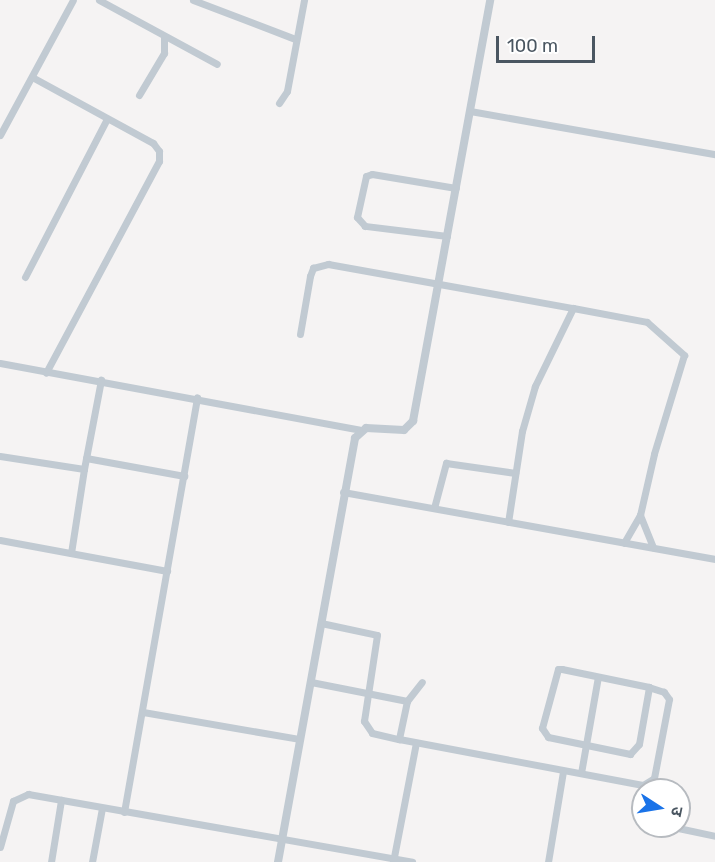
<!DOCTYPE html>
<meta charset="utf-8">
<style>
body{margin:0}
#map{position:relative;width:715px;height:862px;overflow:hidden;background:#f5f3f3;font-family:Rubik,"Noto Sans Devanagari",sans-serif}
div>[style]{position:absolute}
.minor>*{height:7px;margin:-3.5px;padding:0 3.5px;transform-origin:3.5px;border-radius:3.5px;background:#c1cad2}
.tertiary>*{height:8px;margin:-4px;padding:0 4px;transform-origin:4px;border-radius:4px;background:#c1cad2}
span{translate:-50% -50%;white-space:nowrap;text-align:center;line-height:1.15;-webkit-text-stroke:6px #fff;paint-order:stroke}
.north{position:absolute;left:631px;top:778px;width:60px;height:60px;box-sizing:border-box;background:#fff;border:2px solid #b7bbc0;border-radius:50%;rotate:102deg;font-size:16px;font-weight:700;line-height:24px;text-align:center;color:#4a5661}
.north::after{content:'';display:block;margin:auto;width:21px;height:27px;background:#1a73e8;clip-path:polygon(50% 0,100% 100%,50% 72%,0 100%)}
.scale{position:absolute;left:496px;top:36px;width:99px;height:27px;box-sizing:border-box;border:3px solid #4a5661;border-top:0;padding-left:8px;font-size:18px;line-height:21px;white-space:nowrap;color:#4a5661;-webkit-text-stroke:4px #fff;paint-order:stroke}
</style>
<div id="map">
<div class="minor">
<div style="left:99px;top:0;width:134px;rotate:28.5deg"></div>
<div style="left:193px;top:0;width:109px;rotate:20.9deg"></div>
<div style="left:32px;top:77px;width:138px;rotate:28.6deg"></div>
<div style="left:153px;top:143px;width:10px;rotate:53deg"></div>
<div style="left:159px;top:151px;width:10px;rotate:90deg"></div>
<div style="left:159px;top:161px;width:240px;rotate:118.1deg"></div>
<div style="left:139px;top:95px;width:49px;rotate:-59.2deg"></div>
<div style="left:164px;top:53px;width:17px;rotate:-90deg"></div>
<div style="left:279px;top:103px;width:14px;rotate:-56deg"></div>
<div style="left:287px;top:91px;width:93px;rotate:-79.4deg"></div>
<div style="left:470px;top:111px;width:249px;rotate:10deg"></div>
<div style="left:0;top:135px;width:153px;rotate:-61.6deg"></div>
<div style="left:447px;top:236px;width:83px;rotate:-173deg"></div>
<div style="left:365px;top:226px;width:12px;rotate:-132deg"></div>
<div style="left:357px;top:217px;width:42px;rotate:-77.6deg"></div>
<div style="left:366px;top:176px;width:6px;rotate:-18deg"></div>
<div style="left:372px;top:174px;width:85px;rotate:9.5deg"></div>
<div style="left:25px;top:277px;width:178px;rotate:-62.6deg"></div>
<div style="left:573px;top:308px;width:75px;rotate:10.7deg"></div>
<div style="left:647px;top:322px;width:50px;rotate:41.7deg"></div>
<div style="left:684px;top:355px;width:103px;rotate:106.9deg"></div>
<div style="left:654px;top:454px;width:63px;rotate:102.9deg"></div>
<div style="left:640px;top:515px;width:32px;rotate:120deg"></div>
<div style="left:300px;top:334px;width:59px;rotate:-80.2deg"></div>
<div style="left:310px;top:276px;width:9px;rotate:-69deg"></div>
<div style="left:313px;top:268px;width:16px;rotate:-15deg"></div>
<div style="left:328px;top:264px;width:249px;rotate:10.2deg"></div>
<div style="left:573px;top:308px;width:87px;rotate:116deg"></div>
<div style="left:535px;top:386px;width:47px;rotate:106.1deg"></div>
<div style="left:522px;top:431px;width:92px;rotate:98.7deg"></div>
<div style="left:0;top:363px;width:366px;rotate:10.5deg"></div>
<div style="left:0;top:456px;width:85px;rotate:8.8deg"></div>
<div style="left:84px;top:469px;width:91px;rotate:-79.2deg"></div>
<div style="left:86px;top:458px;width:100px;rotate:10.4deg"></div>
<div style="left:343px;top:492px;width:378px;rotate:10.2deg"></div>
<div style="left:434px;top:508px;width:47px;rotate:-75.1deg"></div>
<div style="left:446px;top:463px;width:70px;rotate:8.2deg"></div>
<div style="left:640px;top:515px;width:35px;rotate:68deg"></div>
<div style="left:0;top:540px;width:170px;rotate:10.5deg"></div>
<div style="left:71px;top:553px;width:85px;rotate:-81.2deg"></div>
<div style="left:321px;top:623px;width:57px;rotate:12.1deg"></div>
<div style="left:377px;top:635px;width:87px;rotate:98.6deg"></div>
<div style="left:364px;top:721px;width:14px;rotate:56deg"></div>
<div style="left:372px;top:733px;width:28px;rotate:13deg"></div>
<div style="left:399px;top:739px;width:248px;rotate:10.7deg"></div>
<div style="left:643px;top:785px;width:13px;rotate:-32deg"></div>
<div style="left:654px;top:778px;width:80px;rotate:-79.2deg"></div>
<div style="left:669px;top:699px;width:9px;rotate:-126deg"></div>
<div style="left:664px;top:692px;width:16px;rotate:-162deg"></div>
<div style="left:649px;top:687px;width:89px;rotate:-168.3deg"></div>
<div style="left:562px;top:669px;width:4px;rotate:180deg"></div>
<div style="left:558px;top:669px;width:61px;rotate:105.2deg"></div>
<div style="left:542px;top:728px;width:11px;rotate:56deg"></div>
<div style="left:548px;top:737px;width:84px;rotate:11.7deg"></div>
<div style="left:630px;top:754px;width:13px;rotate:-48deg"></div>
<div style="left:639px;top:744px;width:58px;rotate:-80deg"></div>
<div style="left:311px;top:682px;width:98px;rotate:11.2deg"></div>
<div style="left:407px;top:701px;width:39px;rotate:102deg"></div>
<div style="left:407px;top:701px;width:24px;rotate:-52deg"></div>
<div style="left:143px;top:712px;width:158px;rotate:9.8deg"></div>
<div style="left:581px;top:773px;width:97px;rotate:-80deg"></div>
<div style="left:124px;top:812px;width:421px;rotate:-80deg"></div>
<div style="left:678px;top:828px;width:38px;rotate:12deg"></div>
<div style="left:0;top:847px;width:48px;rotate:-74.2deg"></div>
<div style="left:13px;top:801px;width:17px;rotate:-25deg"></div>
<div style="left:28px;top:794px;width:390px;rotate:10deg"></div>
<div style="left:51px;top:862px;width:63px;rotate:-80.8deg"></div>
<div style="left:92px;top:862px;width:55px;rotate:-79.5deg"></div>
<div style="left:393px;top:862px;width:121px;rotate:-79.1deg"></div>
<div style="left:548px;top:862px;width:92px;rotate:-80.6deg"></div>
</div>
<div class="tertiary">
<div style="left:278px;top:862px;width:431px;rotate:-79.7deg"></div>
<div style="left:355px;top:438px;width:15px;rotate:-42deg"></div>
<div style="left:366px;top:428px;width:38px;rotate:3deg"></div>
<div style="left:404px;top:430px;width:13px;rotate:-45deg"></div>
<div style="left:413px;top:421px;width:428px;rotate:-79.6deg"></div>
</div>
<div class="north">उ</div>
<div class="scale">100 m</div>
</div>
